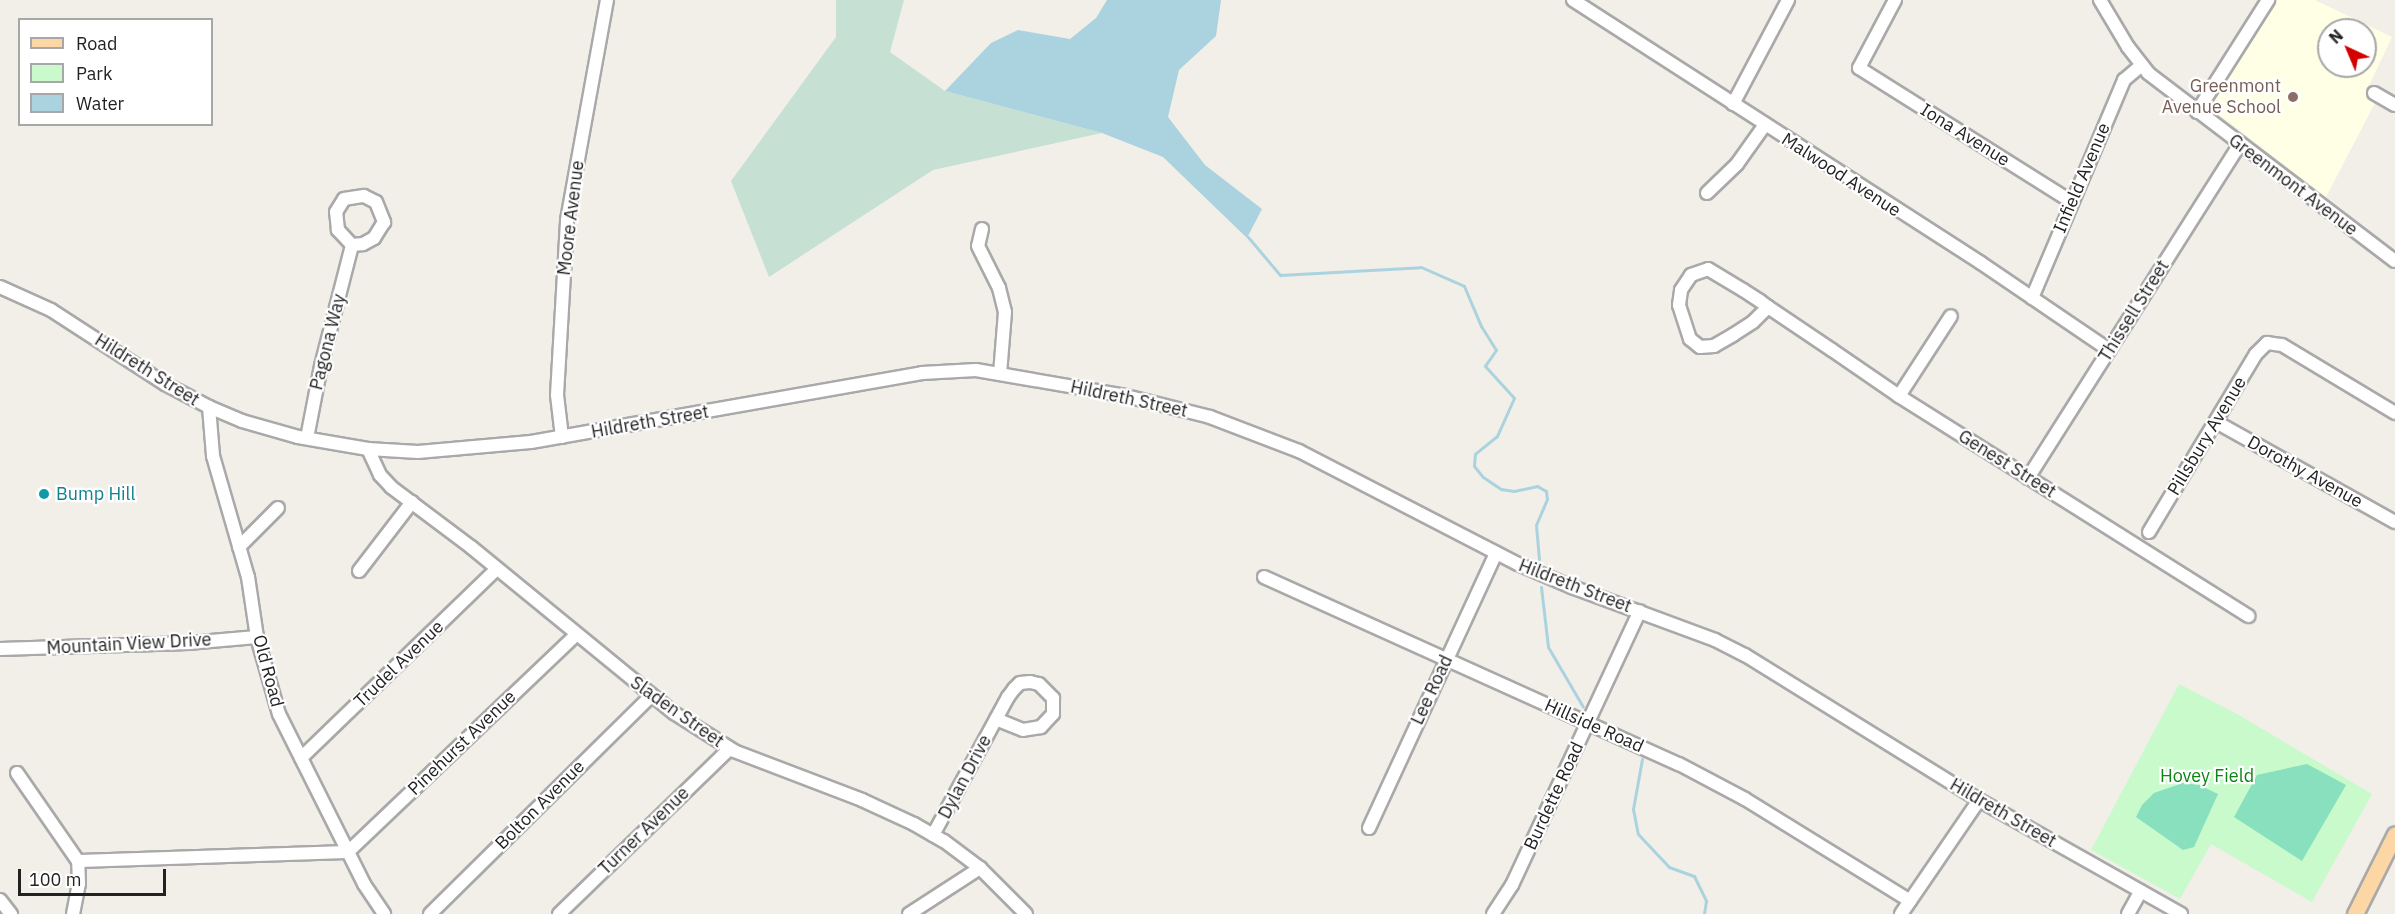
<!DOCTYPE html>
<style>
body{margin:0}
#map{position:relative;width:2395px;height:914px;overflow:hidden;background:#f2efe9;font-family:"IBM Plex Sans",sans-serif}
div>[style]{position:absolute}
.education>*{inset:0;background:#ffffe5}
.wetland>*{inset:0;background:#c6e0d4}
.park>*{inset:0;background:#c8facc}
.pitch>*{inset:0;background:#88e0be}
.water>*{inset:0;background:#aad3df}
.stream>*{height:3px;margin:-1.5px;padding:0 1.5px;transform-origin:1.5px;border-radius:1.5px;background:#aad3df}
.roads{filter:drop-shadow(2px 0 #a9a9a9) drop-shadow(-2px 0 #a9a9a9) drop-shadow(0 2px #a9a9a9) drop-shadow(0 -2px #a9a9a9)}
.minor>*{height:12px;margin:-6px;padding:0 6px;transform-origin:6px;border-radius:6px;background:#fff}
.major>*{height:15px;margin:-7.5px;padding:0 7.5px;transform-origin:7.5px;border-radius:7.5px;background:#fcd6a4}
.dots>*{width:16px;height:16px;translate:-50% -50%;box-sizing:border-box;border:3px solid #fff;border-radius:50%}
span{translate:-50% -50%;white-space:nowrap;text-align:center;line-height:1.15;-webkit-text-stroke:4.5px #fff;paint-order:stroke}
.education-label{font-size:18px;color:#785e54}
.right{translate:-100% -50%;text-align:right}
.street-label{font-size:18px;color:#222}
.culture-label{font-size:18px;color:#0d838f}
.left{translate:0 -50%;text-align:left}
.park-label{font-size:18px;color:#0c8416}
.legend{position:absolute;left:18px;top:18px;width:195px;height:108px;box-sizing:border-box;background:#fff;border:2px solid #a7a7a7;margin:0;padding:8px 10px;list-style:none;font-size:18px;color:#222}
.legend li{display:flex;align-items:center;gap:12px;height:30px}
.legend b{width:30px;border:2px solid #a7a7a7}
.north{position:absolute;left:2317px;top:18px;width:60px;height:60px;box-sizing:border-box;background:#fff;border:2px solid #a7a7a7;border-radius:50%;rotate:316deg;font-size:16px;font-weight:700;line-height:24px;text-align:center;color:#222}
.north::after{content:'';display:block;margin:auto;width:21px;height:27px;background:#d40000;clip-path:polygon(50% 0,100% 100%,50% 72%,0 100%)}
.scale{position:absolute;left:18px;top:869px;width:148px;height:27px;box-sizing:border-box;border:3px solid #222;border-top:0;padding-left:8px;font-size:18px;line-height:21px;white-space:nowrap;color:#222;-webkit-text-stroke:4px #fff;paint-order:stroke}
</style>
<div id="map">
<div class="education">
<div style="clip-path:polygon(evenodd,2277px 0,2315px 0,2392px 37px,2365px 94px,2376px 101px,2326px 197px,2209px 107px,2277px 0,2329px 30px,2365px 30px,2365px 66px,2329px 66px,2329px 30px)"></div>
</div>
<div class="wetland">
<div style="clip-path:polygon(836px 0,904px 0,890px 52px,945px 91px,1102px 133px,933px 170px,769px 277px,731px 181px,836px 37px)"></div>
</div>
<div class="park">
<div style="clip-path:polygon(2179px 684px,2237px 714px,2372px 794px,2312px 902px,2211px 844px,2180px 899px,2091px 850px)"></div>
</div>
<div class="pitch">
<div style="clip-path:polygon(2307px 764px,2346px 785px,2302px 861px,2234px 817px,2257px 775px)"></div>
<div style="clip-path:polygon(2183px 783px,2199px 785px,2218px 794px,2194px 847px,2183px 850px,2136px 817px,2142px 805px,2154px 793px)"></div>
</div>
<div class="water">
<div style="clip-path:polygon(1107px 0,1221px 0,1216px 36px,1179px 70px,1168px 117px,1205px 165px,1262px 209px,1247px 238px,1163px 157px,1102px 133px,945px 91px,991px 43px,1018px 30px,1070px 39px,1096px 18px)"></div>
</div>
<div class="stream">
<div style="left:1248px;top:237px;width:50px;rotate:49.9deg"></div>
<div style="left:1280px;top:275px;width:141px;rotate:-3.2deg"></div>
<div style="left:1421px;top:267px;width:47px;rotate:23.8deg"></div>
<div style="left:1464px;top:286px;width:43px;rotate:67deg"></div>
<div style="left:1481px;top:326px;width:28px;rotate:58deg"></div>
<div style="left:1496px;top:350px;width:19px;rotate:125deg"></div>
<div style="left:1485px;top:366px;width:43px;rotate:47.8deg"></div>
<div style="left:1514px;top:398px;width:42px;rotate:114.1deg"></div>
<div style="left:1497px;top:436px;width:28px;rotate:141deg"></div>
<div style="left:1475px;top:454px;width:12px;rotate:95deg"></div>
<div style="left:1474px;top:466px;width:14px;rotate:51deg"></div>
<div style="left:1483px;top:477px;width:22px;rotate:34deg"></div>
<div style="left:1501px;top:489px;width:13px;rotate:9deg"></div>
<div style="left:1514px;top:491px;width:24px;rotate:-12deg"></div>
<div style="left:1537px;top:486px;width:10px;rotate:29deg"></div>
<div style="left:1546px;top:491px;width:8px;rotate:83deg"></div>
<div style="left:1547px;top:499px;width:28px;rotate:113deg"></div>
<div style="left:1536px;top:525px;width:35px;rotate:85deg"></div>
<div style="left:1541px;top:587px;width:60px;rotate:83.3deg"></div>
<div style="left:1548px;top:647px;width:69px;rotate:59.7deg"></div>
<div style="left:1642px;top:759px;width:51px;rotate:100.2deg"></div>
<div style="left:1633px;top:809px;width:25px;rotate:79deg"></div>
<div style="left:1638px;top:834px;width:45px;rotate:46.8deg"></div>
<div style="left:1669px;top:867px;width:27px;rotate:20deg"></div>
<div style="left:1694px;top:876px;width:28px;rotate:64deg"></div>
<div style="left:1706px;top:901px;width:13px;rotate:99deg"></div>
</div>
<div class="roads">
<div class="minor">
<div style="left:1573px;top:0;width:485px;rotate:32.8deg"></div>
<div style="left:1981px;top:263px;width:155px;rotate:34.2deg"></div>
<div style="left:1895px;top:0;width:77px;rotate:117.9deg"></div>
<div style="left:1859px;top:68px;width:252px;rotate:32.2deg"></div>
<div style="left:2100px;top:0;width:55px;rotate:59.2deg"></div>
<div style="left:2128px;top:47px;width:33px;rotate:52deg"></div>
<div style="left:2148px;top:73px;width:310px;rotate:37.3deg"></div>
<div style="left:2374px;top:93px;width:24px;rotate:30deg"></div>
<div style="left:1733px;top:104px;width:118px;rotate:-62.1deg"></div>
<div style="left:2197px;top:112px;width:133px;rotate:-57.6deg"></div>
<div style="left:1707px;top:193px;width:42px;rotate:-44deg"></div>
<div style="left:1737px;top:164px;width:47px;rotate:-54.6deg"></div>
<div style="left:982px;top:229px;width:17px;rotate:103deg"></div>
<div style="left:978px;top:246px;width:47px;rotate:63.4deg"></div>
<div style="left:999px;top:288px;width:25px;rotate:76deg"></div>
<div style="left:1005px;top:312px;width:62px;rotate:94.6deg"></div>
<div style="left:0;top:287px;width:56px;rotate:24.3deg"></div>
<div style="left:51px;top:310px;width:136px;rotate:33deg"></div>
<div style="left:165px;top:384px;width:50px;rotate:27.6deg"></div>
<div style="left:209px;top:407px;width:36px;rotate:23deg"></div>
<div style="left:242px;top:421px;width:58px;rotate:15.9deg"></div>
<div style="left:298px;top:437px;width:71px;rotate:9.7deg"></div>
<div style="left:368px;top:449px;width:50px;rotate:3.4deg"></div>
<div style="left:418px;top:452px;width:113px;rotate:-5.1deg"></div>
<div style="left:531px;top:442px;width:397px;rotate:-10deg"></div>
<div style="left:922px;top:373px;width:54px;rotate:-3.2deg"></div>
<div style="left:976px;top:370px;width:152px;rotate:9.8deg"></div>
<div style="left:1126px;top:396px;width:87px;rotate:14deg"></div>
<div style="left:1210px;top:417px;width:95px;rotate:20.9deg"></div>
<div style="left:1299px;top:451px;width:246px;rotate:27.3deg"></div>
<div style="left:1518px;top:564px;width:59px;rotate:23.1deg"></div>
<div style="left:1572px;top:587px;width:153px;rotate:20.3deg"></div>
<div style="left:1715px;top:640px;width:34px;rotate:27deg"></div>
<div style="left:1745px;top:655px;width:275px;rotate:31.8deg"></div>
<div style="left:1979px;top:800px;width:232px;rotate:29.4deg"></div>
<div style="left:2032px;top:298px;width:237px;rotate:-67.1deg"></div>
<div style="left:2124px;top:80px;width:23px;rotate:-40deg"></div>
<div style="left:1768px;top:307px;width:21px;rotate:135deg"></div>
<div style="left:1753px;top:322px;width:24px;rotate:147deg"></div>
<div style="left:1733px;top:335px;width:22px;rotate:150deg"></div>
<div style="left:1714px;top:346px;width:14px;rotate:176deg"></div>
<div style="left:1700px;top:347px;width:13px;rotate:-141deg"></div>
<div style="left:1690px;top:339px;width:36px;rotate:-108deg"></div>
<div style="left:1679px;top:305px;width:15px;rotate:-82deg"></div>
<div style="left:1681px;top:290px;width:18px;rotate:-56deg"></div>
<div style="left:1691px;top:275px;width:18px;rotate:-19deg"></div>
<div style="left:1708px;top:269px;width:41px;rotate:31deg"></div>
<div style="left:1743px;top:290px;width:20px;rotate:33deg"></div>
<div style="left:1760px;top:301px;width:10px;rotate:37deg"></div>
<div style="left:1768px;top:307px;width:77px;rotate:33.9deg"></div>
<div style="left:1832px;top:350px;width:81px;rotate:34.5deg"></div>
<div style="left:1899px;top:396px;width:413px;rotate:32.2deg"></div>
<div style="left:1899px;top:396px;width:95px;rotate:-57deg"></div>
<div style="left:209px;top:407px;width:49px;rotate:85.3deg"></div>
<div style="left:213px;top:456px;width:126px;rotate:73.9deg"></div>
<div style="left:248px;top:577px;width:61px;rotate:81.5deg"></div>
<div style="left:257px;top:637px;width:80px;rotate:74.1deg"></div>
<div style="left:279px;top:714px;width:190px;rotate:63.4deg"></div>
<div style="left:364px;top:884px;width:36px;rotate:56deg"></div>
<div style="left:2216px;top:422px;width:205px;rotate:29.2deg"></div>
<div style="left:562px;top:437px;width:42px;rotate:-96.8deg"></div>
<div style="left:557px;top:395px;width:175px;rotate:-86.7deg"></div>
<div style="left:567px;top:220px;width:224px;rotate:-79.7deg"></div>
<div style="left:307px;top:438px;width:73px;rotate:-79deg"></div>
<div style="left:321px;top:366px;width:125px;rotate:-75.6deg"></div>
<div style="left:352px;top:245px;width:21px;rotate:-133deg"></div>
<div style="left:338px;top:230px;width:18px;rotate:-96deg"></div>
<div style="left:336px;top:212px;width:15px;rotate:-58deg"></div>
<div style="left:344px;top:199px;width:20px;rotate:-9deg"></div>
<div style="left:364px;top:196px;width:13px;rotate:27deg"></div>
<div style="left:376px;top:202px;width:22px;rotate:68deg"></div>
<div style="left:384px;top:222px;width:19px;rotate:122deg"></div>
<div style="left:374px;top:238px;width:13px;rotate:151deg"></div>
<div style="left:363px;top:244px;width:11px;rotate:175deg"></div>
<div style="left:368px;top:449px;width:29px;rotate:65deg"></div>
<div style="left:380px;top:475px;width:16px;rotate:47deg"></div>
<div style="left:391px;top:487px;width:100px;rotate:36.9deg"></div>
<div style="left:471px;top:547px;width:262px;rotate:39.3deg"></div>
<div style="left:674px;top:713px;width:71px;rotate:32.3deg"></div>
<div style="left:734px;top:751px;width:137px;rotate:20.9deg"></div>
<div style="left:862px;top:800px;width:57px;rotate:24.8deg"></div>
<div style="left:914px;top:824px;width:34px;rotate:30deg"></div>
<div style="left:944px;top:841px;width:45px;rotate:36.9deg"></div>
<div style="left:980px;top:868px;width:65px;rotate:45deg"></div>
<div style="left:2028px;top:478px;width:396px;rotate:-57.6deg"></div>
<div style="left:2149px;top:532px;width:208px;rotate:-59deg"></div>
<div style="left:2256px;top:354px;width:16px;rotate:-45deg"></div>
<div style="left:2267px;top:343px;width:15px;rotate:8deg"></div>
<div style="left:2282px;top:345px;width:132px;rotate:31deg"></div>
<div style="left:239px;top:547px;width:55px;rotate:-45deg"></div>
<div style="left:359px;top:571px;width:87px;rotate:-52.5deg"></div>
<div style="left:1264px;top:577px;width:455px;rotate:24.3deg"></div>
<div style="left:1679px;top:764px;width:75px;rotate:27.9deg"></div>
<div style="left:1745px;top:799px;width:194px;rotate:31.7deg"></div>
<div style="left:0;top:649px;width:188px;rotate:-1.8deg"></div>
<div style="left:188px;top:643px;width:69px;rotate:-5deg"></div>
<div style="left:301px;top:758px;width:272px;rotate:-44deg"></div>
<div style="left:17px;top:773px;width:107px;rotate:55.3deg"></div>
<div style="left:1369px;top:828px;width:303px;rotate:-65.2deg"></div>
<div style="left:933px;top:835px;width:157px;rotate:-61.5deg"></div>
<div style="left:1008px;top:697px;width:10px;rotate:-53deg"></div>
<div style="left:1014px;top:689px;width:8px;rotate:-45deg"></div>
<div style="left:1020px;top:683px;width:10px;rotate:-6deg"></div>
<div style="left:1030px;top:682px;width:9px;rotate:13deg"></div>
<div style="left:1039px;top:684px;width:20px;rotate:45deg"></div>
<div style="left:1053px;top:698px;width:16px;rotate:90deg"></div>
<div style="left:1053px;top:714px;width:18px;rotate:133deg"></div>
<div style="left:1041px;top:727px;width:18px;rotate:171deg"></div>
<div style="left:1023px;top:730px;width:29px;rotate:-158deg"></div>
<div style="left:0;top:900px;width:18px;rotate:52deg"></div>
<div style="left:73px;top:914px;width:31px;rotate:-79deg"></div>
<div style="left:79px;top:884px;width:23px;rotate:-92deg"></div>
<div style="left:78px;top:861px;width:270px;rotate:-1.9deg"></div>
<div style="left:348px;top:852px;width:315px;rotate:-43.6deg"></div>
<div style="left:430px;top:914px;width:310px;rotate:-44.6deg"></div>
<div style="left:559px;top:914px;width:237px;rotate:-44.1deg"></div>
<div style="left:909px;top:914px;width:85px;rotate:-32.9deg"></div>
<div style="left:1493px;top:914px;width:35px;rotate:-57deg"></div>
<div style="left:1512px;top:885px;width:302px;rotate:-65deg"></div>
<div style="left:1901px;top:914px;width:138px;rotate:-55.6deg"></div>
<div style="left:2128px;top:914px;width:26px;rotate:-61deg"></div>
</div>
<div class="major">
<div style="left:2355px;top:914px;width:89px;rotate:-63.4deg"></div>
</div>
</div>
<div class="dots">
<div style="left:2293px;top:97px;background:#8d6e63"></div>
<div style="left:44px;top:494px;background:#0f9aa8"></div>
</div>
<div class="education-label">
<span class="right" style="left:2281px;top:97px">Greenmont<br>Avenue School</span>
</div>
<div class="street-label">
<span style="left:1965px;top:135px;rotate:32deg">Iona Avenue</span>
<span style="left:1841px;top:175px;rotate:33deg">Malwood Avenue</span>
<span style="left:2082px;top:178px;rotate:-67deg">Infield Avenue</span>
<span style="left:2293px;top:185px;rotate:37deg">Greenmont Avenue</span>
<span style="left:571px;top:218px;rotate:-83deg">Moore Avenue</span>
<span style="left:2134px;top:311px;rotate:-58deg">Thissell Street</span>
<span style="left:328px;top:342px;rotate:-76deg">Pagona Way</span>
<span style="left:147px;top:370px;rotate:32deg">Hildreth Street</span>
<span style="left:1129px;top:399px;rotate:12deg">Hildreth Street</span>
<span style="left:650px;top:422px;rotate:-10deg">Hildreth Street</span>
<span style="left:2207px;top:436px;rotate:-59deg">Pillsbury Avenue</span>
<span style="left:2007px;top:464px;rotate:32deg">Genest Street</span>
<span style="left:2305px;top:472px;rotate:29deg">Dorothy Avenue</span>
<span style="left:1575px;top:586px;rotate:21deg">Hildreth Street</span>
<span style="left:129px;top:644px;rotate:-3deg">Mountain View Drive</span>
<span style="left:399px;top:664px;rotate:-44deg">Trudel Avenue</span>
<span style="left:268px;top:671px;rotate:75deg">Old Road</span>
<span style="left:1432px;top:690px;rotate:-65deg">Lee Road</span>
<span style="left:677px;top:712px;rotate:35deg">Sladen Street</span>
<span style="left:1594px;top:726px;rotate:24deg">Hillside Road</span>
<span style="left:462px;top:743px;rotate:-44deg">Pinehurst Avenue</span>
<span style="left:965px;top:777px;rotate:-62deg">Dylan Drive</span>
<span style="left:1554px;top:796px;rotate:-65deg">Burdette Road</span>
<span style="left:540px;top:805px;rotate:-45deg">Bolton Avenue</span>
<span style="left:2003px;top:813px;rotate:30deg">Hildreth Street</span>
<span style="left:644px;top:831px;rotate:-44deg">Turner Avenue</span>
</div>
<div class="culture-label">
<span class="left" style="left:56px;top:494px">Bump Hill</span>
</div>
<div class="park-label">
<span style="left:2207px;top:776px">Hovey Field</span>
</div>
<ul class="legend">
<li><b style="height:8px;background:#fcd6a4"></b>Road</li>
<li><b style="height:16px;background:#c8facc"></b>Park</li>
<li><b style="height:16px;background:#aad3df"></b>Water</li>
</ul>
<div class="north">N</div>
<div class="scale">100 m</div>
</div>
